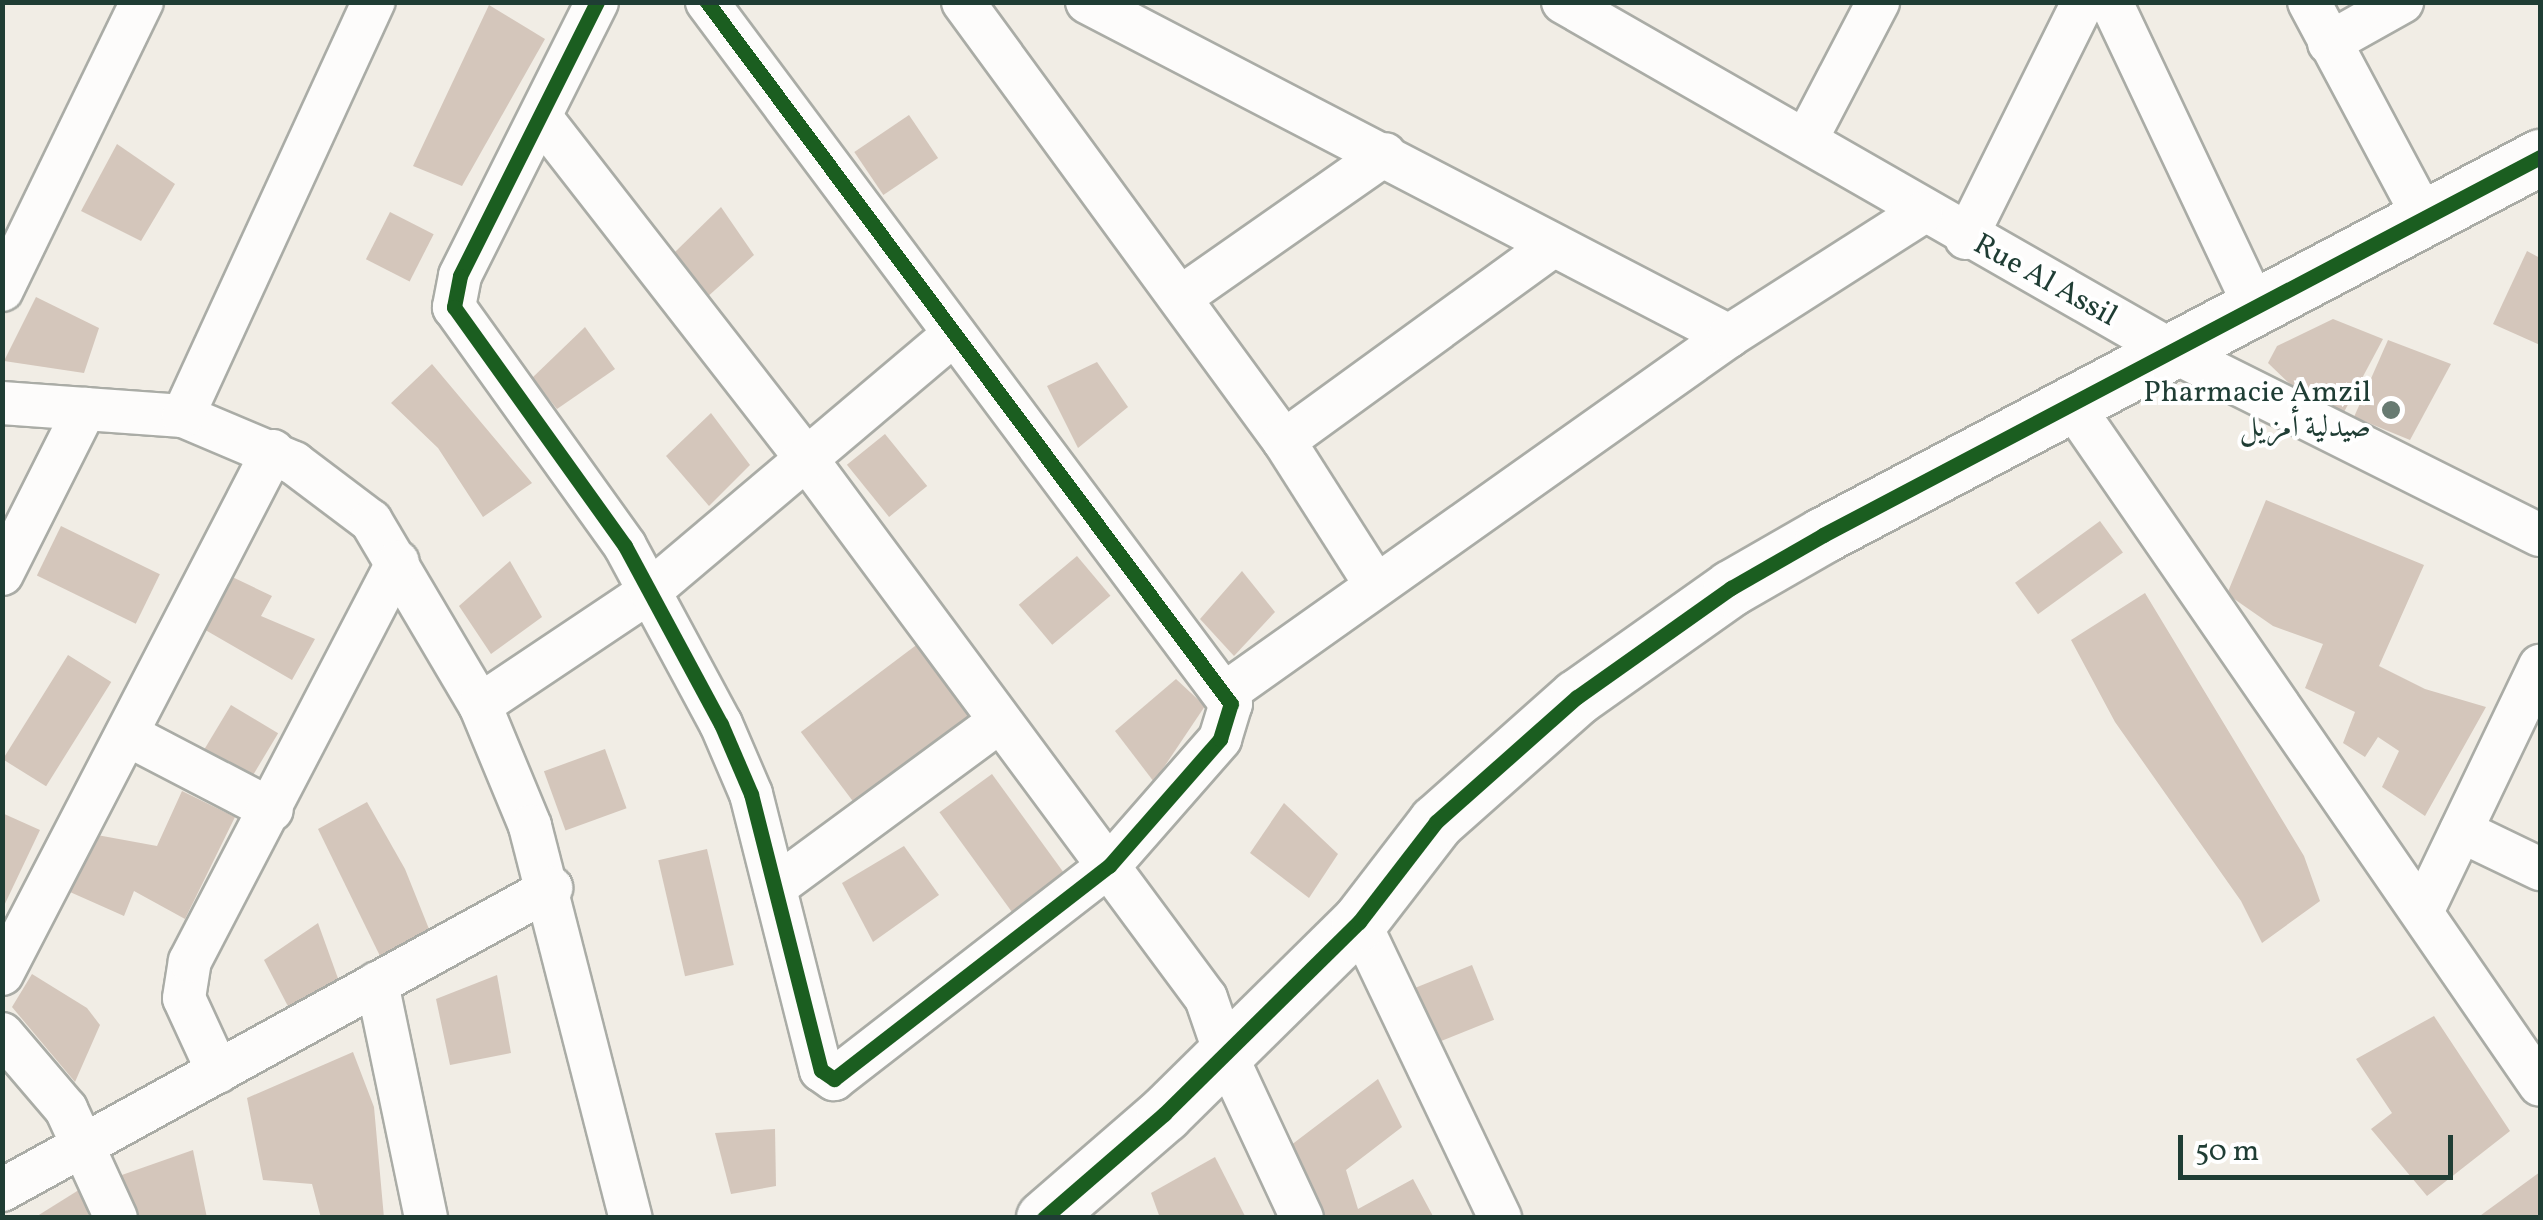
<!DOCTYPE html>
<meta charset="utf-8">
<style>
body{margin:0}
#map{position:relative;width:2543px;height:1220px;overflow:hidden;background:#f1ede5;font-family:Vollkorn,Amiri,serif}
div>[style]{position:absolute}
.building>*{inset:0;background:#d4c6bb;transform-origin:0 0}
.roads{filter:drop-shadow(2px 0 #aaaca6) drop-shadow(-2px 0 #aaaca6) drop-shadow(0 2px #aaaca6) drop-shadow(0 -2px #aaaca6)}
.street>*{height:42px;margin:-21px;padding:0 21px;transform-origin:21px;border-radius:21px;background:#fdfcfb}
.secondary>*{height:55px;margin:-27.5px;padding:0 27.5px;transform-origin:27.5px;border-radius:27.5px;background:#fdfcfb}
.cycleway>*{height:15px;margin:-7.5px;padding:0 7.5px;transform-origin:7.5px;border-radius:7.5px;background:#1b5e20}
.dots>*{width:28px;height:28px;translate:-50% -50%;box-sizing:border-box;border:5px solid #fff;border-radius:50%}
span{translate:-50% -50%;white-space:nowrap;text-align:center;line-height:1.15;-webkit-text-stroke:8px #fff;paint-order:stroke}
.street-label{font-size:30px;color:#1f3d34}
.poi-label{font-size:30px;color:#1f3d34}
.right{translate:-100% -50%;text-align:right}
.frame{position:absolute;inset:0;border:5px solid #1f3d34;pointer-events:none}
.scale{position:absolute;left:2178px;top:1135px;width:275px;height:45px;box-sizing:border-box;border:5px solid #1f3d34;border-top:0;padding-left:12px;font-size:30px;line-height:35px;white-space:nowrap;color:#1f3d34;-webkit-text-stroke:8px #fff;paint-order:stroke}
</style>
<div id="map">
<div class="building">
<div style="clip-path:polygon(489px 5px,545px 39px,462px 186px,413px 166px)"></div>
<div style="left:909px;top:115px;width:52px;height:66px;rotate:56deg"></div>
<div style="clip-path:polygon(117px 144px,175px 184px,141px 241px,81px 211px)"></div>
<div style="clip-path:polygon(721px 207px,754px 255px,705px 299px,675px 252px)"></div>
<div style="left:390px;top:212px;width:49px;height:53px;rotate:27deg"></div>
<div style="clip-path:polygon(2527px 251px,2540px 258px,2540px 345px,2493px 324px)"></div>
<div style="clip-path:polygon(36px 297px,99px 328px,84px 373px,4px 361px)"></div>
<div style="clip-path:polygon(2333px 319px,2383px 339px,2344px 412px,2291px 385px,2268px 363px,2277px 346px)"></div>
<div style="clip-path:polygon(585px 327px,615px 369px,557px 409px,532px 378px)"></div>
<div style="clip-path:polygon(2388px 340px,2451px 364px,2410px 440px,2354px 417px)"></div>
<div style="clip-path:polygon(1097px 362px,1128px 407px,1078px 448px,1047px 386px)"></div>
<div style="clip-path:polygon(432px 364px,532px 483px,483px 517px,438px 448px,391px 403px)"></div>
<div style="clip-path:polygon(711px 413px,750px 465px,709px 506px,666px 456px)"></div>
<div style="left:885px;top:434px;width:67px;height:49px;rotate:51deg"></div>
<div style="clip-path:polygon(2266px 500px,2424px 565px,2379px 666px,2425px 689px,2486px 707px,2425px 816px,2382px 787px,2399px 751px,2378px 737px,2365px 757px,2343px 743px,2355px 712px,2305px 688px,2323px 644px,2273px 626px,2227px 594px)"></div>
<div style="left:2100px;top:521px;width:39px;height:105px;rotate:54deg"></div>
<div style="left:61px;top:526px;width:110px;height:55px;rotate:26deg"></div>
<div style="left:1077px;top:556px;width:52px;height:76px;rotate:50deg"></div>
<div style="clip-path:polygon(510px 561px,542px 617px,491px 654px,459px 606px)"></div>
<div style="clip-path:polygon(1242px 571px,1275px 612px,1234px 656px,1200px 619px)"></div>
<div style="clip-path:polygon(226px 574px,272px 596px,261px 616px,315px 639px,292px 680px,195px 624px)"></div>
<div style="clip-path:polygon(2145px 593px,2304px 856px,2320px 901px,2262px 943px,2241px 901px,2115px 722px,2071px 640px)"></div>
<div style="left:927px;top:637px;width:99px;height:158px;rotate:53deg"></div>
<div style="left:68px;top:655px;width:51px;height:123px;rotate:32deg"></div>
<div style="clip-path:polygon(1176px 679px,1205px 706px,1154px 782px,1115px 731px)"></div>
<div style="left:231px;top:705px;width:55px;height:54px;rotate:31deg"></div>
<div style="left:605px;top:749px;width:63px;height:65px;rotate:70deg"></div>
<div style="left:992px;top:774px;width:124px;height:65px;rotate:54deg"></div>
<div style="clip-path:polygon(182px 791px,235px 817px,185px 919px,134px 891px,124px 916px,70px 892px,97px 835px,157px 846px)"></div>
<div style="clip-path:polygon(367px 802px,405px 869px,431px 934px,380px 956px,318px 829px)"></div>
<div style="clip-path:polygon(1284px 803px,1338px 854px,1309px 898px,1250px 853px)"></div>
<div style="clip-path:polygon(2px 813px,40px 830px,2px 910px)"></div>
<div style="clip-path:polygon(904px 846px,939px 895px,873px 942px,842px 883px)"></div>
<div style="left:707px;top:849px;width:119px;height:50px;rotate:77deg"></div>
<div style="clip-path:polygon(318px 923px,340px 984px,292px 1014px,264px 960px)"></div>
<div style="left:1472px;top:965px;width:59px;height:63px;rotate:68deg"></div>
<div style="clip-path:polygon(32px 974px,87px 1008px,100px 1025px,75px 1082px,12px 1007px)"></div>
<div style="clip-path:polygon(497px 975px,511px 1053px,450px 1065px,436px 999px)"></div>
<div style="clip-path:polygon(2434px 1016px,2510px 1131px,2427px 1196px,2371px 1129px,2392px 1113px,2356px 1059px)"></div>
<div style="clip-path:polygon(353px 1052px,374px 1107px,384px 1218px,321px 1218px,312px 1184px,263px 1180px,247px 1098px)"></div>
<div style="clip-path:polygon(1378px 1079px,1402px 1127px,1346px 1170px,1358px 1209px,1413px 1179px,1434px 1218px,1308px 1218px,1278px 1155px)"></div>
<div style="clip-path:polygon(775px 1129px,776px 1186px,731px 1194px,715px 1133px)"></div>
<div style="clip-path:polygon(193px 1150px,207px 1218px,135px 1218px,119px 1176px)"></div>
<div style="clip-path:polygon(1215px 1157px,1246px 1218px,1160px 1218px,1151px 1193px)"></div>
<div style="clip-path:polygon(2540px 1172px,2540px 1218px,2477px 1218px)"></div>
<div style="clip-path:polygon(82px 1188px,89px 1218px,34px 1218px)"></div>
</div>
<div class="roads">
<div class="street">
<div style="left:597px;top:2px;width:306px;rotate:116.6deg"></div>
<div style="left:460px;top:276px;width:32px;rotate:101deg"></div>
<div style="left:454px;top:307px;width:294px;rotate:54.4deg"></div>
<div style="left:625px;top:546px;width:202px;rotate:61.7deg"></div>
<div style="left:721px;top:724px;width:76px;rotate:66.8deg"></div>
<div style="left:751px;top:794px;width:285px;rotate:75.8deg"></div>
<div style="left:821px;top:1070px;width:16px;rotate:35deg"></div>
<div style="left:834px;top:1079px;width:348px;rotate:-37.8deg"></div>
<div style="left:1109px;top:866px;width:169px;rotate:-48.8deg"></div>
<div style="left:1220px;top:739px;width:37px;rotate:-73deg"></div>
<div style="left:1231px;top:704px;width:876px;rotate:-126.74deg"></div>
<div style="left:963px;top:2px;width:544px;rotate:53.83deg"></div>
<div style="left:1284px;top:441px;width:169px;rotate:57.5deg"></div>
<div style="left:1087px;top:2px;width:724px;rotate:27.49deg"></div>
<div style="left:1563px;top:2px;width:702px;rotate:29.82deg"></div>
<div style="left:2172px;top:351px;width:411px;rotate:26.6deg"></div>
<div style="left:2111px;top:2px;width:337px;rotate:64.7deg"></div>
<div style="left:2309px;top:2px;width:244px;rotate:61.9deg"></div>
<div style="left:2329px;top:43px;width:84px;rotate:-29.3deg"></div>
<div style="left:542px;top:119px;width:433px;rotate:52.1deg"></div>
<div style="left:808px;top:461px;width:668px;rotate:53.46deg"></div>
<div style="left:1206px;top:998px;width:58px;rotate:70.9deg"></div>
<div style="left:1225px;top:1053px;width:182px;rotate:65deg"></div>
<div style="left:1806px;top:140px;width:156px;rotate:-62.4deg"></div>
<div style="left:1966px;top:238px;width:263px;rotate:-63.6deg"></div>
<div style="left:2px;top:290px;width:320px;rotate:-64.1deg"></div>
<div style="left:1181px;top:297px;width:249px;rotate:-35deg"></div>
<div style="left:2px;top:403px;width:181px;rotate:4.1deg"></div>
<div style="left:183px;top:416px;width:121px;rotate:22.9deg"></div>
<div style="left:294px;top:463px;width:96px;rotate:37deg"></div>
<div style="left:371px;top:521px;width:214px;rotate:59.4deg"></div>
<div style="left:480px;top:705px;width:131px;rotate:67.5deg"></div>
<div style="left:530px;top:826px;width:405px;rotate:75.6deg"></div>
<div style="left:2072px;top:405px;width:825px;rotate:55.46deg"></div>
<div style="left:183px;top:416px;width:456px;rotate:-65.3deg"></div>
<div style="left:1284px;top:441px;width:331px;rotate:-36deg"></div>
<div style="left:2px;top:574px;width:185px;rotate:-63.3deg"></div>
<div style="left:1227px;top:692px;width:615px;rotate:-35.34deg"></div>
<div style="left:1729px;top:336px;width:228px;rotate:-32.6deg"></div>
<div style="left:480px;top:705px;width:205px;rotate:-33.8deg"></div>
<div style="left:650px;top:591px;width:398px;rotate:-40.2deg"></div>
<div style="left:128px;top:735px;width:162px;rotate:27.5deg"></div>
<div style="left:2461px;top:831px;width:88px;rotate:25.7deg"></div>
<div style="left:775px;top:887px;width:278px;rotate:-36.4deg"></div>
<div style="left:2422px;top:912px;width:273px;rotate:-64.4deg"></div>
<div style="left:1359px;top:922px;width:328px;rotate:64.5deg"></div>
<div style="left:2px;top:974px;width:589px;rotate:-62.61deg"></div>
<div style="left:377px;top:983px;width:240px;rotate:78.2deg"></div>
<div style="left:2px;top:1034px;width:99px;rotate:49.5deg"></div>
<div style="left:66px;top:1109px;width:120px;rotate:65.4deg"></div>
<div style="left:218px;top:1072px;width:81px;rotate:-114.7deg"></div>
<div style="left:184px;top:998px;width:37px;rotate:-81deg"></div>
<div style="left:190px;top:961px;width:450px;rotate:-62.5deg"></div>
<div style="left:2px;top:1190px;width:627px;rotate:-28.81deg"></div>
</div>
<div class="secondary">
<div style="left:1044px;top:1218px;width:159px;rotate:-40.9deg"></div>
<div style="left:1164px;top:1114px;width:274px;rotate:-44.6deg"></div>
<div style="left:1359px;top:922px;width:126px;rotate:-52.4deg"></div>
<div style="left:1436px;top:822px;width:188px;rotate:-41.6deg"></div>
<div style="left:1577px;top:697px;width:189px;rotate:-35.3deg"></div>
<div style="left:1731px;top:588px;width:106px;rotate:-29.9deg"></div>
<div style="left:1823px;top:535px;width:811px;rotate:-27.8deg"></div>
</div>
</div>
<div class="cycleway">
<div style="left:597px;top:2px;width:306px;rotate:116.6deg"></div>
<div style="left:460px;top:276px;width:32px;rotate:101deg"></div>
<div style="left:454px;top:307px;width:294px;rotate:54.4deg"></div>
<div style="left:625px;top:546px;width:202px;rotate:61.7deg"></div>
<div style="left:721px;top:724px;width:76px;rotate:66.8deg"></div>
<div style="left:751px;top:794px;width:285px;rotate:75.8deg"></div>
<div style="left:821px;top:1070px;width:16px;rotate:35deg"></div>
<div style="left:834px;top:1079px;width:348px;rotate:-37.8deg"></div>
<div style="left:1109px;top:866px;width:169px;rotate:-48.8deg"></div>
<div style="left:1220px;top:739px;width:37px;rotate:-73deg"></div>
<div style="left:1231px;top:704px;width:876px;rotate:-126.74deg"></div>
<div style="left:1044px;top:1218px;width:159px;rotate:-40.9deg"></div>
<div style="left:1164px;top:1114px;width:274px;rotate:-44.6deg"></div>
<div style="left:1359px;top:922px;width:126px;rotate:-52.4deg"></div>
<div style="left:1436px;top:822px;width:188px;rotate:-41.6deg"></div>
<div style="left:1577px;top:697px;width:189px;rotate:-35.3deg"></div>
<div style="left:1731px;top:588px;width:106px;rotate:-29.9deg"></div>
<div style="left:1823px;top:535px;width:811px;rotate:-27.8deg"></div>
</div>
<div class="dots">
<div style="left:2391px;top:410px;background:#687b72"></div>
</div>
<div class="street-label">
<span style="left:2045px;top:281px;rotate:29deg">Rue Al Assil</span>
</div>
<div class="poi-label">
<span class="right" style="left:2371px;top:410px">Pharmacie Amzil<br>صيدلية أمزيل</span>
</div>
<div class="frame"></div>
<div class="scale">50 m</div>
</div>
